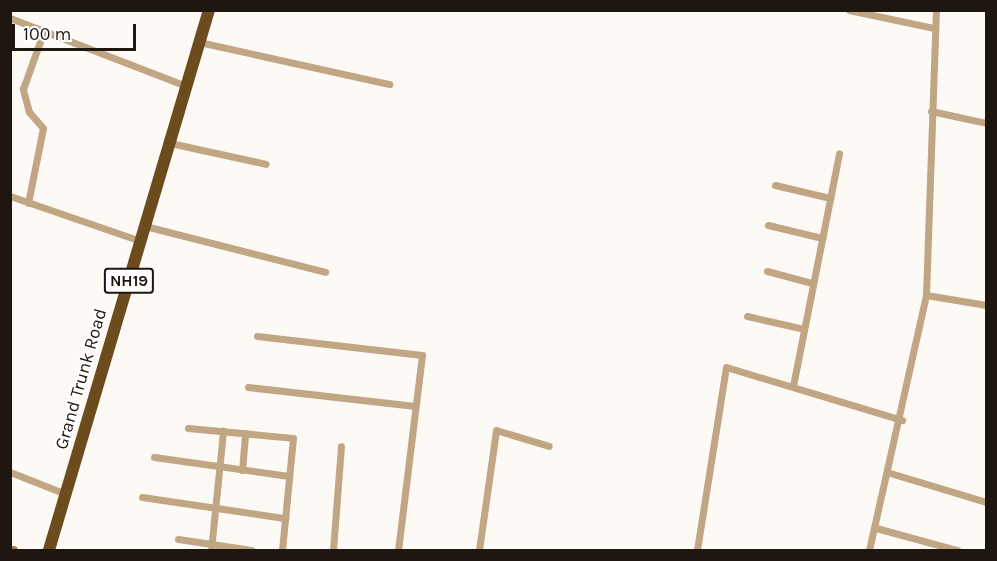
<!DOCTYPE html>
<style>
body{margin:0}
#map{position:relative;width:997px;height:561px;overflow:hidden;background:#fdf9f5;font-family:Karla,sans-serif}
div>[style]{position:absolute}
.street>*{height:7px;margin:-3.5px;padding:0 3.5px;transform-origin:3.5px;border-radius:3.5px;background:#c1a683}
.secondary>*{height:9px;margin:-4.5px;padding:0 4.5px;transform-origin:4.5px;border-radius:4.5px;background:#a47c46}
.highway>*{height:12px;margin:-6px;padding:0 6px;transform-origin:6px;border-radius:6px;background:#6c4c1c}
span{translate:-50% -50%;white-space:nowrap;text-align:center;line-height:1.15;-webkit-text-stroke:4.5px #fff;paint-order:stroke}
.shield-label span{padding:2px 4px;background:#fff;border:2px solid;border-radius:4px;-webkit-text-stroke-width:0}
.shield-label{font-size:16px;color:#1d1710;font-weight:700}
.street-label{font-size:18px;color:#1d1710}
.frame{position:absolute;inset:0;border:12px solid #1d1710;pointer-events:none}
.scale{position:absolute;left:12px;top:24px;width:124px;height:27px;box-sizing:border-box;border:3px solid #1d1710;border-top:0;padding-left:8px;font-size:18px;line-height:21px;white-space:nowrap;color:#1d1710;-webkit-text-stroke:4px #fff;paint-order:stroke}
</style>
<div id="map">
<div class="street">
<div style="left:849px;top:10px;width:87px;rotate:12deg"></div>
<div style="left:10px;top:18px;width:189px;rotate:21.1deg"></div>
<div style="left:199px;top:42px;width:195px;rotate:12.5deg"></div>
<div style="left:931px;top:111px;width:56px;rotate:12.3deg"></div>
<div style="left:170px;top:143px;width:98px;rotate:12.3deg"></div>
<div style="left:775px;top:185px;width:57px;rotate:13.3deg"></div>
<div style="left:10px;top:196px;width:139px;rotate:19deg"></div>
<div style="left:28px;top:203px;width:76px;rotate:-78.7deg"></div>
<div style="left:43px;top:128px;width:21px;rotate:-131deg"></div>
<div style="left:29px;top:112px;width:24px;rotate:-105deg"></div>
<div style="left:23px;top:89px;width:59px;rotate:-70.3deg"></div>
<div style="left:768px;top:225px;width:56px;rotate:13.5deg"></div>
<div style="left:145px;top:226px;width:186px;rotate:14.3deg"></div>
<div style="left:767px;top:271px;width:47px;rotate:14.9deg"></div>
<div style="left:926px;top:295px;width:61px;rotate:9.5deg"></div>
<div style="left:747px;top:316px;width:58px;rotate:12.8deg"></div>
<div style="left:257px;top:336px;width:166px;rotate:6.6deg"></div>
<div style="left:422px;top:355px;width:196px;rotate:97deg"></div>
<div style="left:793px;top:386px;width:237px;rotate:-78.8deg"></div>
<div style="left:248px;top:387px;width:168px;rotate:6.5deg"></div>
<div style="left:188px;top:428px;width:105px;rotate:5.4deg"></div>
<div style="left:293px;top:438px;width:113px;rotate:95.6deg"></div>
<div style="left:154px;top:457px;width:136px;rotate:8deg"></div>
<div style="left:242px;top:470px;width:37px;rotate:-85deg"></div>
<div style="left:10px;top:472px;width:60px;rotate:21.4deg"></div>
<div style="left:890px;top:473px;width:100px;rotate:16.8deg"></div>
<div style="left:142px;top:497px;width:145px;rotate:8.4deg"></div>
<div style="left:876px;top:528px;width:84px;rotate:15.2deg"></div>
<div style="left:178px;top:539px;width:74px;rotate:8.6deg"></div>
<div style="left:211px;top:550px;width:120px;rotate:-84.2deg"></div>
<div style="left:333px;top:550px;width:104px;rotate:-85.6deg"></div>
<div style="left:479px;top:550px;width:121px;rotate:-81.9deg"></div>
<div style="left:496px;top:430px;width:55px;rotate:16.8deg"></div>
<div style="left:697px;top:550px;width:185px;rotate:-81deg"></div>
<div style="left:726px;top:367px;width:184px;rotate:16.8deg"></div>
<div style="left:869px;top:550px;width:261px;rotate:-77.4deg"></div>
<div style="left:926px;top:295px;width:285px;rotate:-88deg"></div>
</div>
<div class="secondary">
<div style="left:10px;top:550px;width:3px"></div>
</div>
<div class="highway">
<div style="left:49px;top:550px;width:563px;rotate:-73.5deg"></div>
</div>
<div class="shield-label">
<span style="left:129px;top:281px">NH19</span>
</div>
<div class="street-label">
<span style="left:81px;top:379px;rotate:-74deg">Grand Trunk Road</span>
</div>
<div class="frame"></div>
<div class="scale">100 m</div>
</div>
